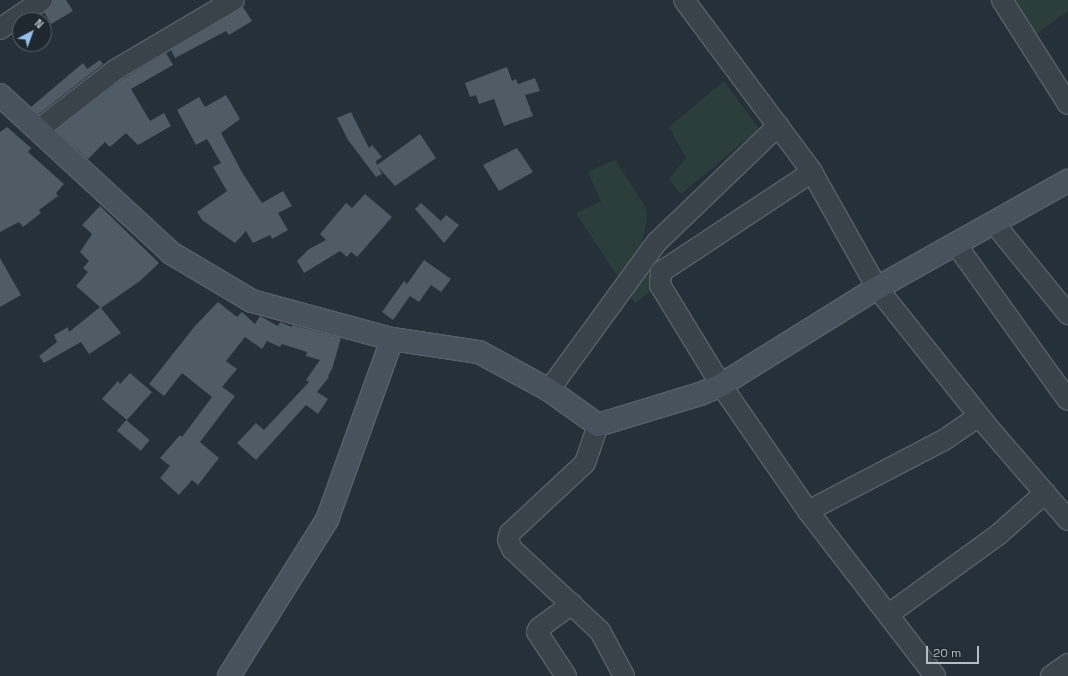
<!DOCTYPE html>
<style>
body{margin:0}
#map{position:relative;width:1068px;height:676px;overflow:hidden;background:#263039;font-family:"Space Grotesk",sans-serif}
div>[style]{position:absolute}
.green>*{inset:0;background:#2b3e3c}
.building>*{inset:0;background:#4f5b65;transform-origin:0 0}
.roads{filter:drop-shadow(1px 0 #586068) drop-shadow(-1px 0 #586068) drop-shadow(0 1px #586068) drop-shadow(0 -1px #586068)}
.street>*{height:20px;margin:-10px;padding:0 10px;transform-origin:10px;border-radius:10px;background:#3a424a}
.secondary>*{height:22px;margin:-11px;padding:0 11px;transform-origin:11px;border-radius:11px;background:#48525c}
span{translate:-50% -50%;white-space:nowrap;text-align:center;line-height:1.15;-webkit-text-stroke:4px #1f272f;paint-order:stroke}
.north{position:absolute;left:12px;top:12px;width:40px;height:40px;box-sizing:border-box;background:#1f272f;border:1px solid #5b636b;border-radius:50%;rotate:41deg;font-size:11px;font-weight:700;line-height:16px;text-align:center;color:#b5bdc5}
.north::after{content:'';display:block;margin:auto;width:14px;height:18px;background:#95bfea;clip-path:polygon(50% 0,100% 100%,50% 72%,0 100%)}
.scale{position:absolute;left:926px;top:646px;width:53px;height:18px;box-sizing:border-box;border:2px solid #b5bdc5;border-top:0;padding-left:5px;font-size:12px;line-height:14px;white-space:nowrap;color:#b5bdc5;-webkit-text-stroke:3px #1f272f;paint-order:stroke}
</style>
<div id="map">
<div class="green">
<div style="clip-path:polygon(1011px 0,1068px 0,1068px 11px,1032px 37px)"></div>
<div style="clip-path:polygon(724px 81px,759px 129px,681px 194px,669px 179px,686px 158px,669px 127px)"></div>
<div style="clip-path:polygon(615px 160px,645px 206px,647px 218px,641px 248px,660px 259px,660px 285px,635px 303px,576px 213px,601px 201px,588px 172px)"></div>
</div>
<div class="building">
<div style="clip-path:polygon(53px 0,66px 0,73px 11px,51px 24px,44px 12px,52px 5px)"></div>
<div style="clip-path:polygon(243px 7px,252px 21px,229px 35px,226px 31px,175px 58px,171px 50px)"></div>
<div style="clip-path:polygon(166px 53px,173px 65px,131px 89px,150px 121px,164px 113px,171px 126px,138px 145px,126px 133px,110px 147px,105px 142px,88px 159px,56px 130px,121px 80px)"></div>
<div style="clip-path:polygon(100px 60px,103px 64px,39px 114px,31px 107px,83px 63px,87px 69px)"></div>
<div style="clip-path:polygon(507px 67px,512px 81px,516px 79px,518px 84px,535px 78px,540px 91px,525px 95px,533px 116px,504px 126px,494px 99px,479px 104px,476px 95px,470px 97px,465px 83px)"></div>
<div style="clip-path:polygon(226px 95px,240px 119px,221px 133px,243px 174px,262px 203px,283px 191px,292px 206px,278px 213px,288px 230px,272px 239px,270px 235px,253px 243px,246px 231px,235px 243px,202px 220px,197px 212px,227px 191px,213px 167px,221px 163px,207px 139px,196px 145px,177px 110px,199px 97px,205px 107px)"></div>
<div style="clip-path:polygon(351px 112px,369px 148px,372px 145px,382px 157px,376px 161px,377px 165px,420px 134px,436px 158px,395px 186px,378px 167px,382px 174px,376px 177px,348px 140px,337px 118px)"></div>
<div style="clip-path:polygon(7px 127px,31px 148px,28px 152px,64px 184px,56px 193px,58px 196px,39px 210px,41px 213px,23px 227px,19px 222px,0 232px,0 132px)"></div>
<div style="clip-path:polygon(517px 148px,533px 172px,499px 191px,483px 165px)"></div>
<div style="clip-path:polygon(365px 194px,392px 217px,357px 257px,351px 252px,347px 257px,340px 251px,304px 273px,297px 261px,309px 249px,326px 240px,320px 234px,346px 203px,352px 208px)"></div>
<div style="clip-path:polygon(421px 203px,441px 221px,446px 215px,459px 225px,444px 243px,415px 209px)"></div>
<div style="clip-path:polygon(100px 206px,159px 263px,140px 281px,101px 308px,121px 333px,89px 354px,81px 342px,44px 363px,39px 356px,57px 342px,54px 335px,68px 327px,69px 332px,100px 307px,76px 286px,88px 272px,83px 268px,89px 261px,80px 252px,92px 234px,82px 225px)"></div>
<div style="clip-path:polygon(0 258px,21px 295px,0 307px)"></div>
<div style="clip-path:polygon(424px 260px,451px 279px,441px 292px,431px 285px,419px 302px,410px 296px,393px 320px,382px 312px,404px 281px,407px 284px)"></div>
<div style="clip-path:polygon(218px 302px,237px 317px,242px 312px,255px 324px,260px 316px,278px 326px,280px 322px,292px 327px,292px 325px,341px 338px,332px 369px,328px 376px,329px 377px,317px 392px,328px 399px,318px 414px,306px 405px,256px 460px,237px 443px,256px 423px,264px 430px,309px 382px,306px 380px,320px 360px,306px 356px,307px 352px,282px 344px,280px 347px,267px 341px,262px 349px,245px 337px,226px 361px,237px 369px,222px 387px,235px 396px,200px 442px,219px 458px,198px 485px,192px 480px,179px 495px,160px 478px,170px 466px,160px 458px,180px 435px,182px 437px,212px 397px,182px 373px,164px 396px,149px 384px,195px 326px)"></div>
<div style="clip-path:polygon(130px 373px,152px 392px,127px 420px,102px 399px,118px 381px,120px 384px)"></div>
<div style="left:126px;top:420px;width:31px;height:14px;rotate:40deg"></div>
</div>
<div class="roads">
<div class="street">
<div style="left:684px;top:0;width:214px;rotate:53.3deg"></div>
<div style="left:812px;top:172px;width:181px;rotate:146.5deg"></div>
<div style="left:661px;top:272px;width:13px;rotate:94deg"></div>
<div style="left:660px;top:285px;width:117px;rotate:58.6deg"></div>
<div style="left:721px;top:385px;width:153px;rotate:55.4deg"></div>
<div style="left:808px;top:511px;width:208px;rotate:52.4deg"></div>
<div style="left:1002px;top:0;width:123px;rotate:57.6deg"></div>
<div style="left:0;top:29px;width:51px;rotate:-34.6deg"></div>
<div style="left:38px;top:130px;width:98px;rotate:-37.9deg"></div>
<div style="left:115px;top:70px;width:138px;rotate:-30.5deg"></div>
<div style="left:812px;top:172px;width:133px;rotate:60.7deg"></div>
<div style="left:877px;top:288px;width:176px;rotate:51.4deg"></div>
<div style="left:987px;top:426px;width:124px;rotate:49.2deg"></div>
<div style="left:993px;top:222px;width:119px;rotate:50.8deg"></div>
<div style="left:955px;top:243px;width:193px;rotate:54.3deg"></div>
<div style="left:549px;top:390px;width:183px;rotate:-53.9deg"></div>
<div style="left:657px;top:242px;width:168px;rotate:-43.8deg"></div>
<div style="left:598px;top:425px;width:40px;rotate:108.9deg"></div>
<div style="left:585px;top:463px;width:103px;rotate:137deg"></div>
<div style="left:510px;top:533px;width:7px;rotate:106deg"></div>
<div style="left:508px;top:540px;width:10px;rotate:66deg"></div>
<div style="left:512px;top:549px;width:120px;rotate:43deg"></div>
<div style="left:600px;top:631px;width:51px;rotate:61.9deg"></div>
<div style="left:808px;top:511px;width:153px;rotate:-27.6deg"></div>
<div style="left:944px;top:440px;width:42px;rotate:-34.4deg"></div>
<div style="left:889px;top:614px;width:136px;rotate:-36deg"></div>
<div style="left:999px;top:534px;width:62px;rotate:-41.7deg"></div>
<div style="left:566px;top:676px;width:53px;rotate:-123.4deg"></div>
<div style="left:537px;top:632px;width:4px;rotate:-63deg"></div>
<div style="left:539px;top:628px;width:41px;rotate:-36deg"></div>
<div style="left:1051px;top:676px;width:21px;rotate:-35deg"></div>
</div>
<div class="secondary">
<div style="left:0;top:95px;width:233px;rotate:42.7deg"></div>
<div style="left:171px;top:253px;width:94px;rotate:30.7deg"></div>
<div style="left:252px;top:301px;width:145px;rotate:15.2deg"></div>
<div style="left:229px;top:676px;width:184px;rotate:-57.9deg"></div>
<div style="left:327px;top:520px;width:192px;rotate:-70.2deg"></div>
<div style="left:392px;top:339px;width:88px;rotate:8.5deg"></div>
<div style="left:479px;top:352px;width:80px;rotate:28.5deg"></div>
<div style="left:549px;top:390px;width:60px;rotate:35.5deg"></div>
<div style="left:598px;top:425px;width:107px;rotate:-16.9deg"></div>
<div style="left:700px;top:394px;width:23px;rotate:-23deg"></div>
<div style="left:721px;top:385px;width:184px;rotate:-31.9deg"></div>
<div style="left:877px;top:288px;width:219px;rotate:-29.3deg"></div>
</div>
</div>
<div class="north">N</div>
<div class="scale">20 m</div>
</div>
